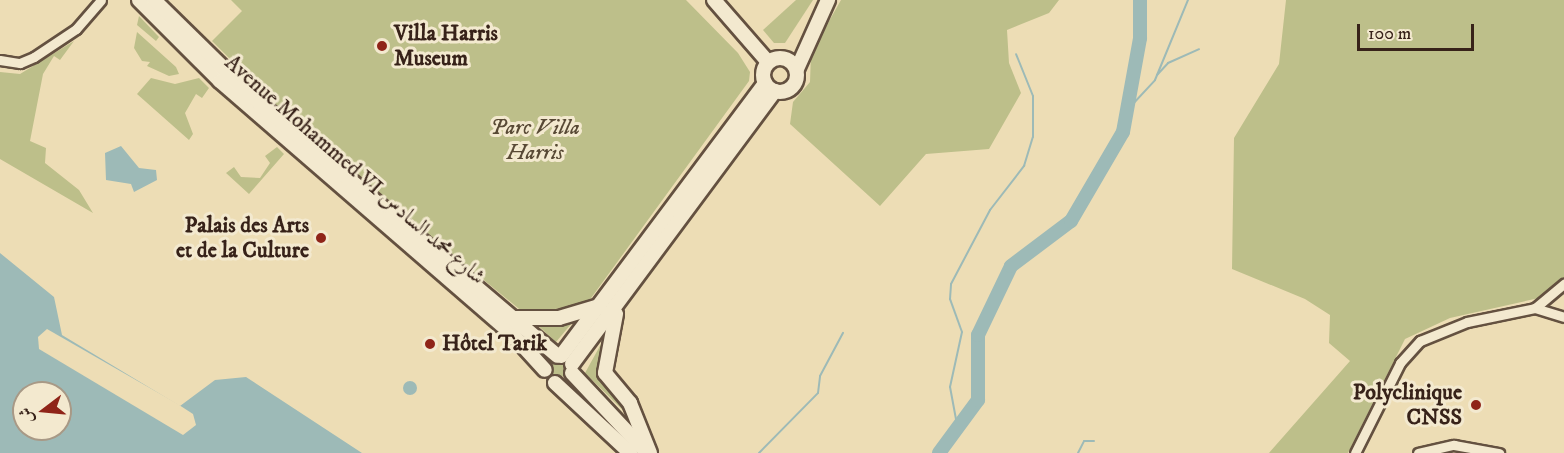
<!DOCTYPE html>
<meta charset="utf-8">
<style>
body{margin:0}
#map{position:relative;width:1564px;height:453px;overflow:hidden;background:#edddb5;font-family:"IM FELL DW Pica",Amiri,serif}
div>[style]{position:absolute}
.green>*{inset:0;background:#bdbf8a}
.round{border-radius:50%}
.water>*{inset:0;background:#9dbab7}
.pier>*{inset:0;background:#edddb5}
.stream>*{height:2px;margin:-1px;padding:0 1px;transform-origin:1px;border-radius:1px;background:#9dbab7}
.river>*{height:14px;margin:-7px;padding:0 7px;transform-origin:7px;border-radius:7px;background:#9dbab7}
.roads{filter:drop-shadow(2px 0 #645140) drop-shadow(-2px 0 #645140) drop-shadow(0 2px #645140) drop-shadow(0 -2px #645140)}
.street>*{height:9px;margin:-4.5px;padding:0 4.5px;transform-origin:4.5px;border-radius:4.5px;background:#f3e9cf}
.secondary>*{height:14px;margin:-7px;padding:0 7px;transform-origin:7px;border-radius:7px;background:#f3e9cf}
.secondary>.ring{margin:-7px;padding:0;box-sizing:content-box;background:none;border:14px solid #f3e9cf;border-radius:50%}
.dots>*{width:16px;height:16px;translate:-50% -50%;box-sizing:border-box;border:3px solid #f3e9cf;border-radius:50%}
span{translate:-50% -50%;white-space:nowrap;text-align:center;line-height:1.15;-webkit-text-stroke:6px #f3e9cf;paint-order:stroke}
.poi-label{font-size:22px;color:#372219;font-weight:700}
.left{translate:0 -50%;text-align:left}
.right{translate:-100% -50%;text-align:right}
.park-label{font-size:22px;color:#584935;font-style:italic}
.street-label{font-size:22px;color:#372219}
.north{position:absolute;left:12px;top:381px;width:60px;height:60px;box-sizing:border-box;background:#f3e9cf;border:2px solid #a89986;border-radius:50%;rotate:254deg;font-size:16px;font-weight:700;line-height:24px;text-align:center;color:#372219}
.north::after{content:'';display:block;margin:auto;width:21px;height:27px;background:#8f2418;clip-path:polygon(50% 0,100% 100%,50% 72%,0 100%)}
.scale{position:absolute;left:1357px;top:24px;width:117px;height:27px;box-sizing:border-box;border:3px solid #372219;border-top:0;padding-left:8px;font-size:18px;line-height:21px;white-space:nowrap;color:#372219;-webkit-text-stroke:4px #f3e9cf;paint-order:stroke}
</style>
<div id="map">
<div class="green">
<div style="clip-path:polygon(231px 0,686px 0,738px 53px,750px 72px,749px 81px,586px 305px,524px 313px,301px 130px,212px 41px,242px 11px)"></div>
<div style="clip-path:polygon(796px 0,813px 0,785px 43px,774px 43px,763px 30px)"></div>
<div style="clip-path:polygon(841px 0,1059px 0,1049px 13px,1007px 30px,1009px 63px,1021px 93px,989px 149px,926px 154px,880px 206px,790px 124px,793px 102px,810px 82px,811px 53px)"></div>
<div style="clip-path:polygon(1286px 0,1564px 0,1564px 278px,1539px 298px,1450px 318px,1405px 339px,1348px 453px,1269px 453px,1350px 361px,1329px 343px,1330px 315px,1305px 299px,1232px 269px,1234px 138px,1279px 64px)"></div>
<div style="clip-path:polygon(139px 16px,159px 37px,156px 41px,137px 25px)"></div>
<div style="clip-path:polygon(137px 32px,176px 67px,179px 74px,169px 76px,147px 66px,150px 62px,142px 61px,134px 48px)"></div>
<div style="clip-path:polygon(74px 41px,60px 60px,54px 56px,43px 74px,30px 141px,46px 148px,45px 163px,79px 190px,93px 213px,0 159px,0 72px,20px 74px)"></div>
<div style="clip-path:polygon(151px 78px,175px 84px,199px 78px,209px 88px,202px 98px,196px 94px,185px 113px,193px 134px,189px 140px,137px 94px)"></div>
<div style="clip-path:polygon(277px 147px,284px 154px,249px 194px,226px 173px,234px 167px,241px 177px,260px 178px,270px 163px,265px 156px)"></div>
<div style="clip-path:polygon(577px 317px,556px 342px,534px 322px)"></div>
<div style="clip-path:polygon(606px 335px,601px 361px,635px 422px,585px 373px)"></div>
<div class="round" style="left:551px;top:361px;width:16px;height:16px"></div>
</div>
<div class="water">
<div style="clip-path:polygon(121px 146px,139px 168px,156px 170px,157px 180px,134px 192px,131px 184px,106px 180px,105px 153px)"></div>
<div style="clip-path:polygon(evenodd,0 253px,54px 297px,62px 335px,180px 406px,215px 380px,246px 377px,362px 453px,0 453px,0 253px,24px 393px,60px 393px,60px 429px,24px 429px,24px 393px)"></div>
<div class="round" style="left:403px;top:381px;width:14px;height:14px"></div>
</div>
<div class="pier">
<div style="clip-path:polygon(47px 329px,176px 403px,193px 414px,196px 425px,183px 435px,39px 349px,38px 337px)"></div>
</div>
<div class="stream">
<div style="left:1157px;top:75px;width:16px;rotate:-47deg"></div>
<div style="left:1168px;top:63px;width:34px;rotate:-24deg"></div>
<div style="left:1131px;top:106px;width:35px;rotate:-47deg"></div>
<div style="left:1155px;top:80px;width:87px;rotate:-67.6deg"></div>
<div style="left:958px;top:430px;width:44px;rotate:-100.5deg"></div>
<div style="left:950px;top:387px;width:56px;rotate:-77.7deg"></div>
<div style="left:962px;top:332px;width:35px;rotate:-110deg"></div>
<div style="left:950px;top:299px;width:15px;rotate:-86deg"></div>
<div style="left:951px;top:284px;width:84px;rotate:-62.2deg"></div>
<div style="left:990px;top:210px;width:56px;rotate:-52.3deg"></div>
<div style="left:1024px;top:166px;width:30px;rotate:-73deg"></div>
<div style="left:1033px;top:137px;width:41px;rotate:-90deg"></div>
<div style="left:1033px;top:96px;width:45px;rotate:-112deg"></div>
<div style="left:759px;top:453px;width:84px;rotate:-45.5deg"></div>
<div style="left:818px;top:393px;width:17px;rotate:-83deg"></div>
<div style="left:820px;top:376px;width:49px;rotate:-61.9deg"></div>
<div style="left:1078px;top:453px;width:13px;rotate:-63deg"></div>
<div style="left:1084px;top:441px;width:10px"></div>
</div>
<div class="river">
<div style="left:939px;top:453px;width:66px;rotate:-53.7deg"></div>
<div style="left:978px;top:400px;width:65px;rotate:-90deg"></div>
<div style="left:978px;top:335px;width:76px;rotate:-64.4deg"></div>
<div style="left:1011px;top:266px;width:75px;rotate:-36.9deg"></div>
<div style="left:1071px;top:221px;width:103px;rotate:-59.7deg"></div>
<div style="left:1123px;top:132px;width:96px;rotate:-79.7deg"></div>
<div style="left:1140px;top:38px;width:38px;rotate:-90deg"></div>
</div>
<div class="roads">
<div class="street">
<div style="left:0;top:60px;width:20px;rotate:9deg"></div>
<div style="left:20px;top:63px;width:15px;rotate:-23deg"></div>
<div style="left:34px;top:57px;width:50px;rotate:-33.7deg"></div>
<div style="left:76px;top:29px;width:38px;rotate:-49deg"></div>
<div style="left:1535px;top:308px;width:30px;rotate:17deg"></div>
<div style="left:1355px;top:453px;width:101px;rotate:-63.4deg"></div>
<div style="left:1400px;top:363px;width:30px;rotate:-48deg"></div>
<div style="left:1420px;top:341px;width:51px;rotate:-22deg"></div>
<div style="left:1467px;top:322px;width:69px;rotate:-11.6deg"></div>
<div style="left:1535px;top:308px;width:38px;rotate:-40deg"></div>
<div style="left:1418px;top:453px;width:37px;rotate:-13deg"></div>
<div style="left:1454px;top:445px;width:46px;rotate:10.1deg"></div>
</div>
<div class="secondary">
<div style="left:139px;top:0;width:115px;rotate:45deg"></div>
<div style="left:220px;top:81px;width:388px;rotate:40.9deg"></div>
<div style="left:513px;top:335px;width:47px;rotate:47.6deg"></div>
<div style="left:154px;top:0;width:144px;rotate:44.4deg"></div>
<div style="left:257px;top:101px;width:394px;rotate:40.3deg"></div>
<div style="left:714px;top:0;width:82px;rotate:48.9deg"></div>
<div class="ring" style="left:763px;top:58px;width:20px;height:20px"></div>
<div style="left:797px;top:69px;width:76px;rotate:-65.8deg"></div>
<div style="left:616px;top:314px;width:60px;rotate:100.6deg"></div>
<div style="left:605px;top:373px;width:39px;rotate:50deg"></div>
<div style="left:630px;top:403px;width:54px;rotate:68.2deg"></div>
<div style="left:510px;top:318px;width:49px"></div>
<div style="left:559px;top:318px;width:42px;rotate:-16.7deg"></div>
<div style="left:561px;top:356px;width:341px;rotate:-53.2deg"></div>
<div style="left:572px;top:364px;width:340px;rotate:-53.4deg"></div>
<div style="left:572px;top:373px;width:110px;rotate:46.8deg"></div>
<div style="left:555px;top:383px;width:103px;rotate:43deg"></div>
</div>
</div>
<div class="dots">
<div style="left:382px;top:46px;background:#8f2418"></div>
<div style="left:321px;top:238px;background:#8f2418"></div>
<div style="left:430px;top:344px;background:#8f2418"></div>
<div style="left:1476px;top:405px;background:#8f2418"></div>
</div>
<div class="poi-label">
<span class="left" style="left:394px;top:46px">Villa Harris<br>Museum</span>
<span class="right" style="left:309px;top:238px">Palais des Arts<br>et de la Culture</span>
<span class="left" style="left:442px;top:344px">Hôtel Tarik</span>
<span class="right" style="left:1462px;top:405px">Polyclinique<br>CNSS</span>
</div>
<div class="park-label">
<span style="left:535px;top:140px">Parc Villa<br>Harris</span>
</div>
<div class="street-label">
<span style="left:355px;top:170px;rotate:41deg">Avenue Mohammed VI شارع محمد السادس</span>
</div>
<div class="north">ش</div>
<div class="scale">100 m</div>
</div>
